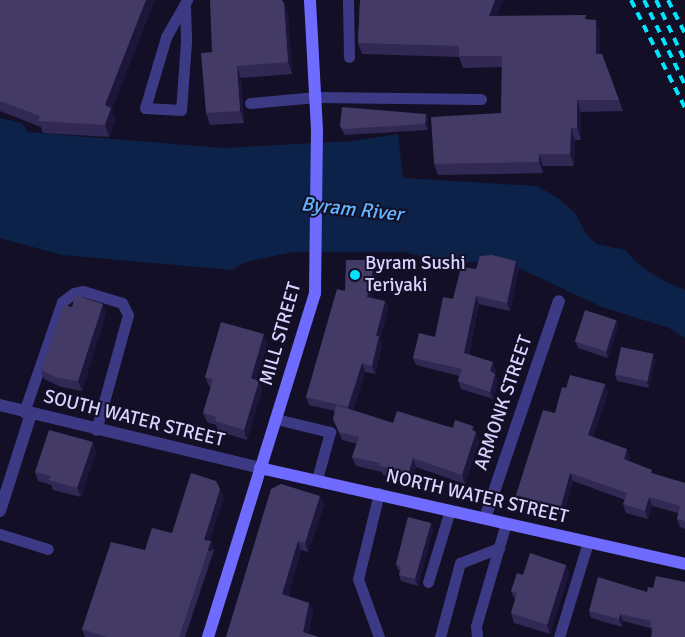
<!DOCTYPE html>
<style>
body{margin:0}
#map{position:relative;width:685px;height:637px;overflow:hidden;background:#130f26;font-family:Signika,sans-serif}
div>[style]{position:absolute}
.water>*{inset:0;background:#0c2248}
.lane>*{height:11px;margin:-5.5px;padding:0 5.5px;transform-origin:5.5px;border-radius:5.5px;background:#3d3a85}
.street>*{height:12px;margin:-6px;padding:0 6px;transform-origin:6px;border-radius:6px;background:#3d3a85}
.secondary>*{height:12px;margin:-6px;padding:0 6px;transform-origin:6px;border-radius:6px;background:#6f6bff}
.rail>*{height:4px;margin-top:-2px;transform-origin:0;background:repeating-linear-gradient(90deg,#00e5ff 0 8px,transparent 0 14px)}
.wall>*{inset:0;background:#312854}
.shaded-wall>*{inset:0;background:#1d163a;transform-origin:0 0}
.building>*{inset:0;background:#433a66;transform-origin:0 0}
.dots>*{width:14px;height:14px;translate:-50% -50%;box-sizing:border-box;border:2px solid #130f26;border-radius:50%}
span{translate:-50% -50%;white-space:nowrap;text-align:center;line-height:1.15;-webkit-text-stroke:4px #130f26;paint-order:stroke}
.poi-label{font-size:19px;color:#d9d4ff}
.left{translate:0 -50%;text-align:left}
.street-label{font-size:19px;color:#d9d4ff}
.water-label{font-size:20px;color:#62b6ff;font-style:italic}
</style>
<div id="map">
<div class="water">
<div style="clip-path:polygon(0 118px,22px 123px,28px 132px,223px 148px,353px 141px,398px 134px,403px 178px,537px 186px,558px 198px,575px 213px,586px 234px,597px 244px,625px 250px,637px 263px,662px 280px,685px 290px,685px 338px,669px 328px,602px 307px,504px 261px,441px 263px,405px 252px,293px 252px,246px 262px,232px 270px,62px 255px,0 238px)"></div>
</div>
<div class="lane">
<div style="left:348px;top:0;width:57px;rotate:89deg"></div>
<div style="left:185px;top:8px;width:34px;rotate:88deg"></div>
<div style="left:186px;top:42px;width:68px;rotate:94.2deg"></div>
<div style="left:181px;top:110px;width:36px;rotate:-177deg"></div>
<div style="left:145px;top:108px;width:74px;rotate:-73.5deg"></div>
<div style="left:166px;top:37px;width:43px;rotate:-60.4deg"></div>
<div style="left:250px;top:103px;width:66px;rotate:-5.2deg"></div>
<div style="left:316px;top:97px;width:165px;rotate:0.7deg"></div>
<div style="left:24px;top:412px;width:116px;rotate:-70.9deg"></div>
<div style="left:62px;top:302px;width:15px;rotate:-37deg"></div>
<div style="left:74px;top:293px;width:9px;rotate:-13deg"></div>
<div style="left:83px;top:291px;width:41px;rotate:17.1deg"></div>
<div style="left:122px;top:303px;width:13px;rotate:63deg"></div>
<div style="left:128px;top:315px;width:119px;rotate:105.5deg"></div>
<div style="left:276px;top:419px;width:56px;rotate:13.5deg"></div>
<div style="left:330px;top:432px;width:49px;rotate:105.5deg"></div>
<div style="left:379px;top:493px;width:89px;rotate:103.7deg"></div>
<div style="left:358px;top:579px;width:62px;rotate:70.1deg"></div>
<div style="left:0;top:534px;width:50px;rotate:17.4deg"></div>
<div style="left:428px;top:582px;width:75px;rotate:-73deg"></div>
<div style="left:440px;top:637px;width:77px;rotate:-74.9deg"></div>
<div style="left:460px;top:563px;width:42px;rotate:-21deg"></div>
<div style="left:477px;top:637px;width:11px;rotate:-95deg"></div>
<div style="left:476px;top:626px;width:107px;rotate:-73.8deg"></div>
<div style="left:559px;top:637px;width:99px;rotate:-73deg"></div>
</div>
<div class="street">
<div style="left:0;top:405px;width:268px;rotate:13.6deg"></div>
<div style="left:0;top:511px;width:102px;rotate:-72.3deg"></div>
<div style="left:485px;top:518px;width:229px;rotate:-71.2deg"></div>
</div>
<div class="secondary">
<div style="left:260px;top:468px;width:436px;rotate:12.7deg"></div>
<div style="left:208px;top:637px;width:360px;rotate:-72.7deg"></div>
<div style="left:315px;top:293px;width:163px;rotate:-89.3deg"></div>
<div style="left:317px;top:130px;width:130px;rotate:-93.1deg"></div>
</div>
<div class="rail">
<div style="left:631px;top:0;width:121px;rotate:63.4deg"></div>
<div style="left:644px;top:0;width:94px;rotate:64.2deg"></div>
<div style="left:656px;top:0;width:68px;rotate:64.6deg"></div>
<div style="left:668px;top:0;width:37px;rotate:63deg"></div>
</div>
<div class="wall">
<div style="clip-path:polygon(0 0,112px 110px,115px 120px,109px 137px,43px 133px,41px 127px,0 111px)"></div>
<div style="clip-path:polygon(360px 0,503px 0,497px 16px,587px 19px,600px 32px,600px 54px,602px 54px,623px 111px,581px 112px,581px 140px,575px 140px,574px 166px,543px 166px,543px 173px,438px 175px,434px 164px,501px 113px,502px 67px,463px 68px,459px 57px,362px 54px,358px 43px)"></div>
<div style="clip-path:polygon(284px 3px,288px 15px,292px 74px,241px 78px,244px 123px,210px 125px,206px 113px,212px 52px)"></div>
<div style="clip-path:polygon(426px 114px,428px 120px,428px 130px,345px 135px,343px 132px,340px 126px)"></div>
<div style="clip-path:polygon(516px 261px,519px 269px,510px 311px,479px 304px,469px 354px,496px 370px,495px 374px,498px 382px,493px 399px,461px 389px,458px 381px,459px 376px,416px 365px,413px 358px,435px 337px,453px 299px,476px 269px)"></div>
<div style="clip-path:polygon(378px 268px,371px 298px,385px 301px,388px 309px,380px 339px,382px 345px,375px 374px,365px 372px,353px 410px,393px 423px,453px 428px,473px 426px,479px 441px,465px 484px,416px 467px,412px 481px,383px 475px,382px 472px,356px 466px,352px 457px,357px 444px,342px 440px,333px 419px,335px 411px,309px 405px,306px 397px,345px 291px)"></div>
<div style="clip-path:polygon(72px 307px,106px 313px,82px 391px,61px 387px,44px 379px,41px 370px)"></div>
<div style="clip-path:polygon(616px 320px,618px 326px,608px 358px,578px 348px,575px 341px)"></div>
<div style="clip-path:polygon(267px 344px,256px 380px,259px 381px,262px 390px,247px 440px,218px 431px,216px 425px,207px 422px,203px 413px,211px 387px,209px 386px,205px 377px)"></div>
<div style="clip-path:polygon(653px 354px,655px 361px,649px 388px,617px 381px,615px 374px)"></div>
<div style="clip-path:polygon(605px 384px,608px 393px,593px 437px,630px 457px,629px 461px,654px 474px,685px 483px,685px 529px,680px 527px,677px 519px,678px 513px,652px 506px,648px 519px,626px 513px,623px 504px,625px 500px,573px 481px,564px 514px,519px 503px,516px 495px,555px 413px,566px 388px)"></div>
<div style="clip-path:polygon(96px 451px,81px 497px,53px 490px,51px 485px,38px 481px,35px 472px)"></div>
<div style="clip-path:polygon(220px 489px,224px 498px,209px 541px,211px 541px,214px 550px,185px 637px,85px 637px,82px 629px,145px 550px,172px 533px)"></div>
<div style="clip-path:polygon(320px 496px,324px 505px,308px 552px,301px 550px,288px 596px,309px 603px,313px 612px,308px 633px,226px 637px)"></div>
<div style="clip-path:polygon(431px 523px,433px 530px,418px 586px,401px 581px,399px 575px,400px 571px,398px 570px,396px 564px)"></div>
<div style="clip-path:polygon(566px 565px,569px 574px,550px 634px,514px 623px,511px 613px,515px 600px,511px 591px,523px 575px)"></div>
<div style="clip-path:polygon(685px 582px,652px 632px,650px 628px,623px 621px,622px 627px,591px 618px,589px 611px,647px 592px,653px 588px)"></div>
</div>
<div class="shaded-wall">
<div style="clip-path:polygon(146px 0,155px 0,112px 110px,115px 120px,109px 137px,105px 125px,105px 105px)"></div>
<div style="clip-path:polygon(495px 0,503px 0,493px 27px,489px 16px)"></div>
<div style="clip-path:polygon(284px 3px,288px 15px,292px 74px,288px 62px)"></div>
<div style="clip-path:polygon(596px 20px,600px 32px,600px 66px,596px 54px)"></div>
<div style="clip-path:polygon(237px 66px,241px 78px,244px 123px,240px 111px)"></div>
<div style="clip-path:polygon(577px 100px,581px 112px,581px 140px,577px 128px)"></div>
<div style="clip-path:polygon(426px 114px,428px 120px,428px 130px,425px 124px)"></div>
<div style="clip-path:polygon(571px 128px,575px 140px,574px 166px,570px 154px)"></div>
<div style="clip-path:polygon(539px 154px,543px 166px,543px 173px,539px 162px)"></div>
<div style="clip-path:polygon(375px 260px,378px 268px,370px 305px,367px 297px)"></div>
<div style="clip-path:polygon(516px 261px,519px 269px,510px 311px,507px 303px)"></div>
<div style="clip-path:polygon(476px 296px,479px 304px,467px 361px,464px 353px)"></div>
<div style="clip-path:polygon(385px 301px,388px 309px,380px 339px,382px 345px,375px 374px,372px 366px,376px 336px)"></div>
<div style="clip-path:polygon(103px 304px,106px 313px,82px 391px,78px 381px)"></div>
<div style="clip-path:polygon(616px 320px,618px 326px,608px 358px,606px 351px)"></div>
<div style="clip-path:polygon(264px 334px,267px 344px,254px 388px,251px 378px)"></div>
<div style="clip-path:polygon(653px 354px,655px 361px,649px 388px,647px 382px)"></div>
<div style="clip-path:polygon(493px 362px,496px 370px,493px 379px,490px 371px)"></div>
<div style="clip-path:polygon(362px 363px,365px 372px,351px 416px,348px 407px)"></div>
<div style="clip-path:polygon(495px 374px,498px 382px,493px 399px,490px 392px)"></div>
<div style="clip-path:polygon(259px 381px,262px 390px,247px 440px,244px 430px)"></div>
<div style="clip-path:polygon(605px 384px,608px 393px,591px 443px,588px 435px)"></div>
<div style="clip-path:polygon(473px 426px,479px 441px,465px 484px,462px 475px)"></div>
<div style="clip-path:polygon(93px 442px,96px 451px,81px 497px,77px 488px)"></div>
<div style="clip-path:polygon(627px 449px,630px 457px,627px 467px,624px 459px)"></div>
<div style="clip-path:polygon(413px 458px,416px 467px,412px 481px,409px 472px)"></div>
<div style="clip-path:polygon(570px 473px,573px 481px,564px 514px,561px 506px)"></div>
<div style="clip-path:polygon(220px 489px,224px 498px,207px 549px,204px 540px)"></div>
<div style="clip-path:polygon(320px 496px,324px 505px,308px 552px,305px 543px)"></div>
<div style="clip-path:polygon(649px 497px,652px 506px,648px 519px,645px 511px)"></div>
<div style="clip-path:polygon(431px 523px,433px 530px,418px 586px,415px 579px)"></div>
<div style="left:211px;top:541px;width:9px;height:101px;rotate:72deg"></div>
<div style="clip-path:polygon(298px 541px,301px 550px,286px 603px,282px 594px)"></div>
<div style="clip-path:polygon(566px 565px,569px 574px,550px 634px,547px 625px)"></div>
<div style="clip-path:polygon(309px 603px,313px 612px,307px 637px,303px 632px)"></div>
<div style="clip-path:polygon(620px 614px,623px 621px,622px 627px,619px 619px)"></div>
</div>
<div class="building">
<div style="clip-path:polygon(0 0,146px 0,105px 105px,111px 108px,105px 125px,38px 121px,40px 116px,0 101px)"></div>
<div style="clip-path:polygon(210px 0,282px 0,284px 3px,288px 62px,237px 66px,240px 111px,206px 113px,201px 53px,212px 52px)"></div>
<div style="clip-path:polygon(360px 0,495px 0,489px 16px,586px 15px,585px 19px,596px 20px,596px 54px,602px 54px,619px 100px,577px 100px,577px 128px,571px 128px,570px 154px,539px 154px,539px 162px,434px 164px,431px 117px,501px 113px,502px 56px,459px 56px,459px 46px,358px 43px)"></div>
<div style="clip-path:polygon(342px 107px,426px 114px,425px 124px,343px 129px,340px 126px)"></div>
<div style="clip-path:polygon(492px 255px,516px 261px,507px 303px,476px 296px,464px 353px,493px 362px,490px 371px,495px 374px,490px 392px,458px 381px,462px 369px,413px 358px,419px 333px,435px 337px,443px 297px,453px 299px,461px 267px,476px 269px,480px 256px)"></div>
<div style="clip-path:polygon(346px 260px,375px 260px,367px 297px,385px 301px,376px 336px,379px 336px,372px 366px,362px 363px,348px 407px,306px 397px,337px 289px,345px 291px)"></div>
<div style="clip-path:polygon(75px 295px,103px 304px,78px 381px,57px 378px,41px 370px,64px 305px,72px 307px)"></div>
<div style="left:585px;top:310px;width:33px;height:33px;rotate:18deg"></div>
<div style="clip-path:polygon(221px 322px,264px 334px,251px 378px,259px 381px,244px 430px,215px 421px,216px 417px,203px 413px,213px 379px,205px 377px)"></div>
<div style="left:621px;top:347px;width:33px;height:28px;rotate:12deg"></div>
<div style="clip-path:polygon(570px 375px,605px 384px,588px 435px,627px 449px,624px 459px,652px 470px,651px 473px,685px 483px,685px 521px,677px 519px,680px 506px,649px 497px,645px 511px,623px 504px,627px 493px,570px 473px,561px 506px,516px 495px,543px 410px,555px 413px,562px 387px,566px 388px)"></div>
<div style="clip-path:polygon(336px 405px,393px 423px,397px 411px,453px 428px,455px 420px,473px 426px,472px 430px,476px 432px,462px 475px,413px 458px,409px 472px,380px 466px,380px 463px,352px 457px,359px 437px,339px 432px,333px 419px)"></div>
<div style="clip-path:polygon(49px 430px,93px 442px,77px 488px,49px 480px,51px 476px,35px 472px)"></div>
<div style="clip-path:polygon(191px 473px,216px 481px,220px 489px,204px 540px,211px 541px,179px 637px,107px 637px,82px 629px,111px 542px,145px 550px,152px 528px,172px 533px)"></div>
<div style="clip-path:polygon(281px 484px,320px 496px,305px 543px,298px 541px,282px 594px,309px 603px,303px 632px,319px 637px,226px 637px,271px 489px)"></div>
<div style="clip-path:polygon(408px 517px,431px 523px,415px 579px,399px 575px,401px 567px,396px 564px)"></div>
<div style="clip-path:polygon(530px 553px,566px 565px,547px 625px,511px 613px,517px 593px,511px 591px,517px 573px,523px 575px)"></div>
<div style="clip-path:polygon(656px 576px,685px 582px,685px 637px,651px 637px,653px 627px,650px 627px,651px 621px,620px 614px,619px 619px,589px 611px,598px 577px,647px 592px,648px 587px,653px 588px)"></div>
</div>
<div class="dots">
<div style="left:355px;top:275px;background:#00e5ff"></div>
</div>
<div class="poi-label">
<span class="left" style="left:365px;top:275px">Byram Sushi<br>Teriyaki</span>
</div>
<div class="street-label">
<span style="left:281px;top:334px;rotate:-74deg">MILL STREET</span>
<span style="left:504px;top:403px;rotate:-71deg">ARMONK STREET</span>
<span style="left:134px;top:419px;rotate:14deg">SOUTH WATER STREET</span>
<span style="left:477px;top:497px;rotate:13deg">NORTH WATER STREET</span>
</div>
<div class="water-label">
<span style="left:352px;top:209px;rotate:6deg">Byram River</span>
</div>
</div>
